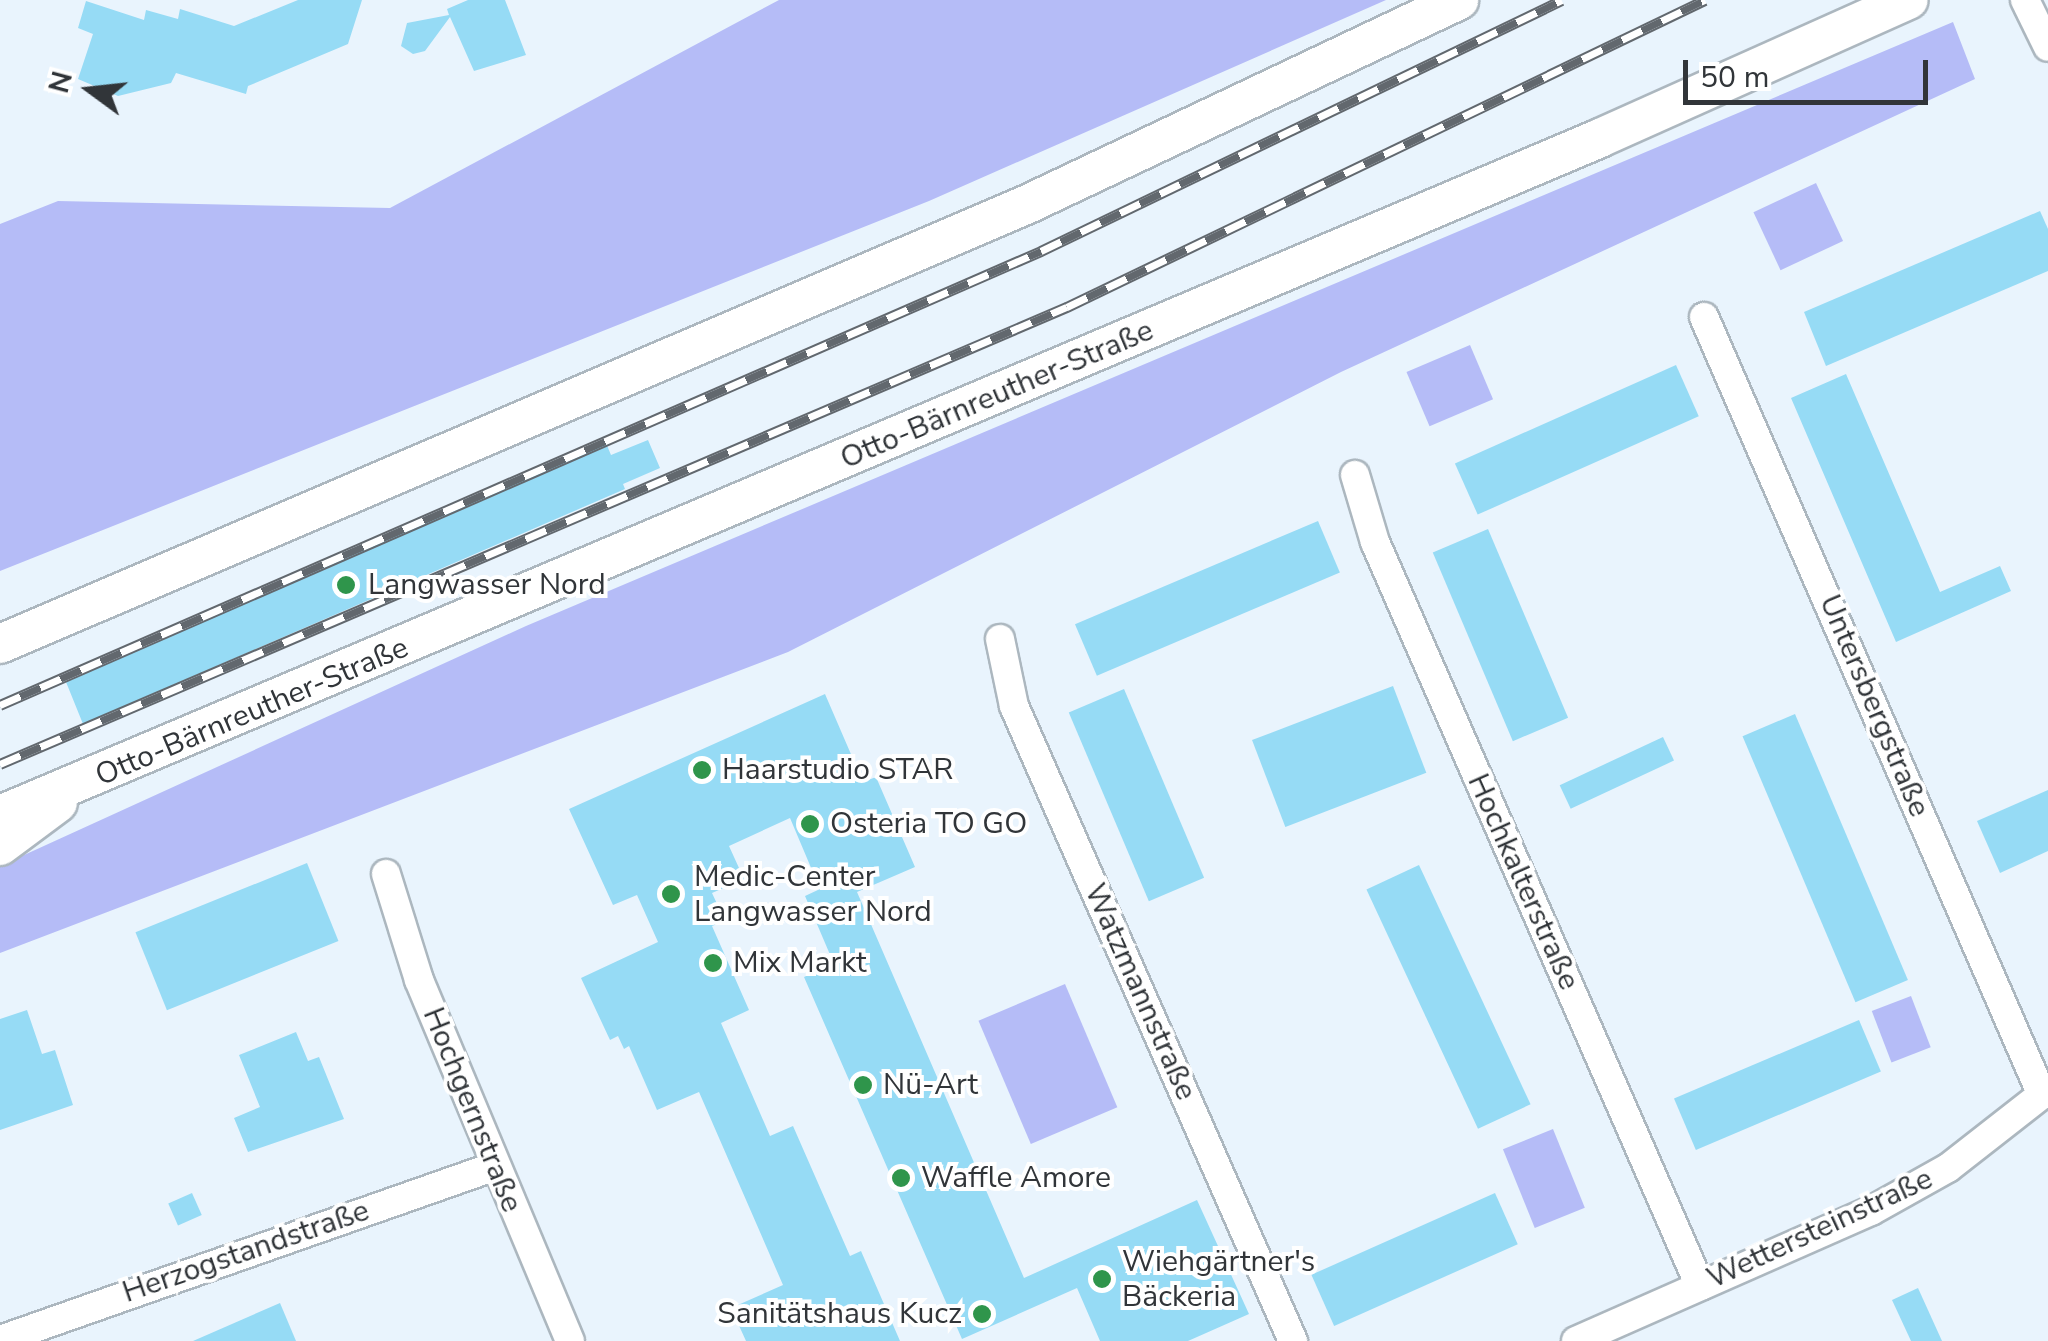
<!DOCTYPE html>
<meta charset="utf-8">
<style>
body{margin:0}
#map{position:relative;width:2048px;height:1341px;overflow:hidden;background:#e9f4fd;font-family:"Nunito Sans",sans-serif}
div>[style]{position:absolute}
.green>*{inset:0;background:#b5bcf7;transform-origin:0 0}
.building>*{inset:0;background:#96dbf5;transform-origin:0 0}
.roads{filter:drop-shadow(2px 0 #acb7bf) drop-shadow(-2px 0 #acb7bf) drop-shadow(0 2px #acb7bf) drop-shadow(0 -2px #acb7bf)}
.street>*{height:28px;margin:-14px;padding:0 14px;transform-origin:14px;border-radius:14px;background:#fff}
.secondary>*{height:38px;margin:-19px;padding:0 19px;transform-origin:19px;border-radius:19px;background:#fff}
.rail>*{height:11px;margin-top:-5.5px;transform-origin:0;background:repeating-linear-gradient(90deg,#fff 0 22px,#62686e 0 44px);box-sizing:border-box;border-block:2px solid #62686e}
.dots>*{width:28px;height:28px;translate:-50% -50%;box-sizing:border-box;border:5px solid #fff;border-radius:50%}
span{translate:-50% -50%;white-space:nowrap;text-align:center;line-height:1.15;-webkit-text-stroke:8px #fff;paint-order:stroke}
.street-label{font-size:30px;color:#313539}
.poi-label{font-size:30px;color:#313539}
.left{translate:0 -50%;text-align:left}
.right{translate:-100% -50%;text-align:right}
.north{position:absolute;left:40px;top:40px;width:100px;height:100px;-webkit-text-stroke:8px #fff;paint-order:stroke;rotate:285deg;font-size:28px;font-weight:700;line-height:40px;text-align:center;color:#313539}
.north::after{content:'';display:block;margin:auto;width:35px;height:45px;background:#313539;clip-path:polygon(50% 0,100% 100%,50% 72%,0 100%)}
.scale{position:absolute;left:1683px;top:60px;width:245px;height:45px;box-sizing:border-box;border:5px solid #313539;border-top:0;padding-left:12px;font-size:30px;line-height:35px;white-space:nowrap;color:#313539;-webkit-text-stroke:8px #fff;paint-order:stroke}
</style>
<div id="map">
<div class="green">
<div style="clip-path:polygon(779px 0,1386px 0,929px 201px,0 571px,0 224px,58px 201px,390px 208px)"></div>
<div style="clip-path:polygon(1953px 22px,1975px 79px,1341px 372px,788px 652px,0 953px,0 866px,526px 626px)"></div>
<div style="left:1816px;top:183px;width:64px;height:69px;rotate:65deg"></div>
<div style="left:1470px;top:345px;width:59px;height:69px;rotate:67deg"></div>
<div style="left:1065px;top:984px;width:134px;height:94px;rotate:67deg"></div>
<div style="left:1911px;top:996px;width:55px;height:42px;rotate:69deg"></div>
<div style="left:1553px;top:1129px;width:85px;height:54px;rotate:68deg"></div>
</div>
<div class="building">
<div style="clip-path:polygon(298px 0,362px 0,348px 44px,248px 86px,246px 94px,176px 73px,171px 83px,118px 96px,78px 79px,93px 34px,78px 28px,86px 1px,144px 20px,146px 10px,178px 19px,180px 9px,234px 26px)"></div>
<div style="clip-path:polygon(468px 0,505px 0,526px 55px,474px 71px,450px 17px,425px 51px,413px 54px,401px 46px,407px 23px,449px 15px,447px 9px)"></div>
<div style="clip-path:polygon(2040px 211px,2048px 229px,2048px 271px,1826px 366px,1804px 312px)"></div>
<div style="left:1676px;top:365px;width:56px;height:242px;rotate:66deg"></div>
<div style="clip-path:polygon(1846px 374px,1940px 592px,2000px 566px,2011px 591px,1896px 642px,1791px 398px)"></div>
<div style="clip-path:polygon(648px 440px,660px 468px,623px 484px,625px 489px,83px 724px,66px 682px,606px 443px,611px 455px)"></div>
<div style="left:1318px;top:521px;width:56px;height:264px;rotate:67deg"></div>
<div style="left:1488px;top:529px;width:205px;height:60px;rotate:67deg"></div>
<div style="left:1393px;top:686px;width:93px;height:151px;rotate:69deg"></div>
<div style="left:1124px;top:689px;width:205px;height:60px;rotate:67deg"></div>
<div style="clip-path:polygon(825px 694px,863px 782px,876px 777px,915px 867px,857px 892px,1024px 1278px,1197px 1200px,1249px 1314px,1188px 1341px,1100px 1341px,1077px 1288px,962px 1339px,804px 977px,834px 964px,805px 896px,820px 889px,790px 818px,729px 846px,744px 879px,712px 893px,725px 921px,712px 926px,749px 1010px,721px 1023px,770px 1136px,793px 1126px,850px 1256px,861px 1251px,900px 1341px,746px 1341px,731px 1308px,783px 1285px,699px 1092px,657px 1110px,629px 1046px,624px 1049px,618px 1036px,610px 1040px,581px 978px,658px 942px,637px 895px,613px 905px,569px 809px)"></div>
<div style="left:1795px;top:714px;width:289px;height:57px;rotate:67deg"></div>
<div style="left:1663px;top:737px;width:26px;height:114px;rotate:65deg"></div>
<div style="clip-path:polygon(2048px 790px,2048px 851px,2000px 873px,1977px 821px)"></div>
<div style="left:307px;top:863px;width:84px;height:185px;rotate:68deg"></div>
<div style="left:1419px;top:865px;width:264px;height:58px;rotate:65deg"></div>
<div style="clip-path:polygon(27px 1010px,42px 1054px,55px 1050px,73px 1105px,0 1130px,0 1019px)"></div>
<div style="left:1859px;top:1020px;width:56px;height:201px;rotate:67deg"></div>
<div style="clip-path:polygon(296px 1032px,308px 1061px,319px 1057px,344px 1119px,248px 1152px,234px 1118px,260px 1107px,239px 1055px)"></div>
<div style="left:192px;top:1193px;width:24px;height:26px;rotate:66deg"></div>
<div style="left:1495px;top:1193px;width:56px;height:201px;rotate:66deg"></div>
<div style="clip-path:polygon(1918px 1288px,1942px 1341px,1911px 1341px,1892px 1300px)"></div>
<div style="clip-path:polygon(280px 1303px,296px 1341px,193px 1341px)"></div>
</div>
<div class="roads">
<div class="street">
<div style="left:2025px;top:0;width:52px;rotate:63.9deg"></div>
<div style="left:1704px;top:317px;width:848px;rotate:66.52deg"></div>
<div style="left:1355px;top:475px;width:70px;rotate:73.4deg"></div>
<div style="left:1375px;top:542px;width:812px;rotate:66.4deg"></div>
<div style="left:1000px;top:639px;width:68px;rotate:78.2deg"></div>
<div style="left:1014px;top:706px;width:694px;rotate:66.28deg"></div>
<div style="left:386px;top:874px;width:111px;rotate:72.7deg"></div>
<div style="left:419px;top:980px;width:391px;rotate:67.3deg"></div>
<div style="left:0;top:1340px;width:522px;rotate:-19.34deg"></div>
<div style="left:1576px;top:1341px;width:322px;rotate:-23.8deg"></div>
<div style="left:1871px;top:1211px;width:88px;rotate:-29.2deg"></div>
<div style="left:1948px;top:1168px;width:127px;rotate:-38deg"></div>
</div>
<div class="secondary">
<div style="left:0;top:644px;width:1118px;rotate:-23.17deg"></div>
<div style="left:1028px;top:204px;width:477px;rotate:-25.3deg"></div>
<div style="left:0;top:815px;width:1737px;rotate:-22.93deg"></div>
<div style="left:1600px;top:138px;width:338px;rotate:-24.1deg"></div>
<div style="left:0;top:846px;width:72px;rotate:-36.6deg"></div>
</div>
</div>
<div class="rail">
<div style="left:0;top:705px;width:1136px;rotate:-23.56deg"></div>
<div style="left:1041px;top:251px;width:578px;rotate:-25.72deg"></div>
<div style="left:0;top:764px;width:1161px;rotate:-23.19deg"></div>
<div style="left:1067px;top:307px;width:708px;rotate:-25.7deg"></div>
</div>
<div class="dots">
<div style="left:346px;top:585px;background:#2f954b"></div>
<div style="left:702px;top:770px;background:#2f954b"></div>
<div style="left:810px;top:824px;background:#2f954b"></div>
<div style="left:671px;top:894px;background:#2f954b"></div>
<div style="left:713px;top:963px;background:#2f954b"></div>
<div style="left:863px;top:1085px;background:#2f954b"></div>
<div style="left:901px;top:1178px;background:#2f954b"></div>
<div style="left:1102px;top:1279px;background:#2f954b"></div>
<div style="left:982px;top:1314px;background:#2f954b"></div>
</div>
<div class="street-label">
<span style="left:997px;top:395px;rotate:-23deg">Otto-Bärnreuther-Straße</span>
<span style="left:1874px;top:706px;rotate:67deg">Untersbergstraße</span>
<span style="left:252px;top:712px;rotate:-23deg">Otto-Bärnreuther-Straße</span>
<span style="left:1523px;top:882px;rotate:66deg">Hochkalterstraße</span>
<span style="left:1140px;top:992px;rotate:66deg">Watzmannstraße</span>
<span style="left:472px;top:1110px;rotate:68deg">Hochgernstraße</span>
<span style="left:1820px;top:1229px;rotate:-25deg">Wettersteinstraße</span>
<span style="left:246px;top:1252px;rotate:-19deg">Herzogstandstraße</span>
</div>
<div class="poi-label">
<span class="left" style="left:368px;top:585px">Langwasser Nord</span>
<span class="left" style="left:722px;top:770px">Haarstudio STAR</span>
<span class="left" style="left:830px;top:824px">Osteria TO GO</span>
<span class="left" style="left:694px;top:894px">Medic-Center<br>Langwasser Nord</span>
<span class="left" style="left:733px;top:963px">Mix Markt</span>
<span class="left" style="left:883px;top:1085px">Nü-Art</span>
<span class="left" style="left:921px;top:1178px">Waffle Amore</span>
<span class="left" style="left:1122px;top:1279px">Wiehgärtner's<br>Bäckeria</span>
<span class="right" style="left:962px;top:1314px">Sanitätshaus Kucz</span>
</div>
<div class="north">N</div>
<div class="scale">50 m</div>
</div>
